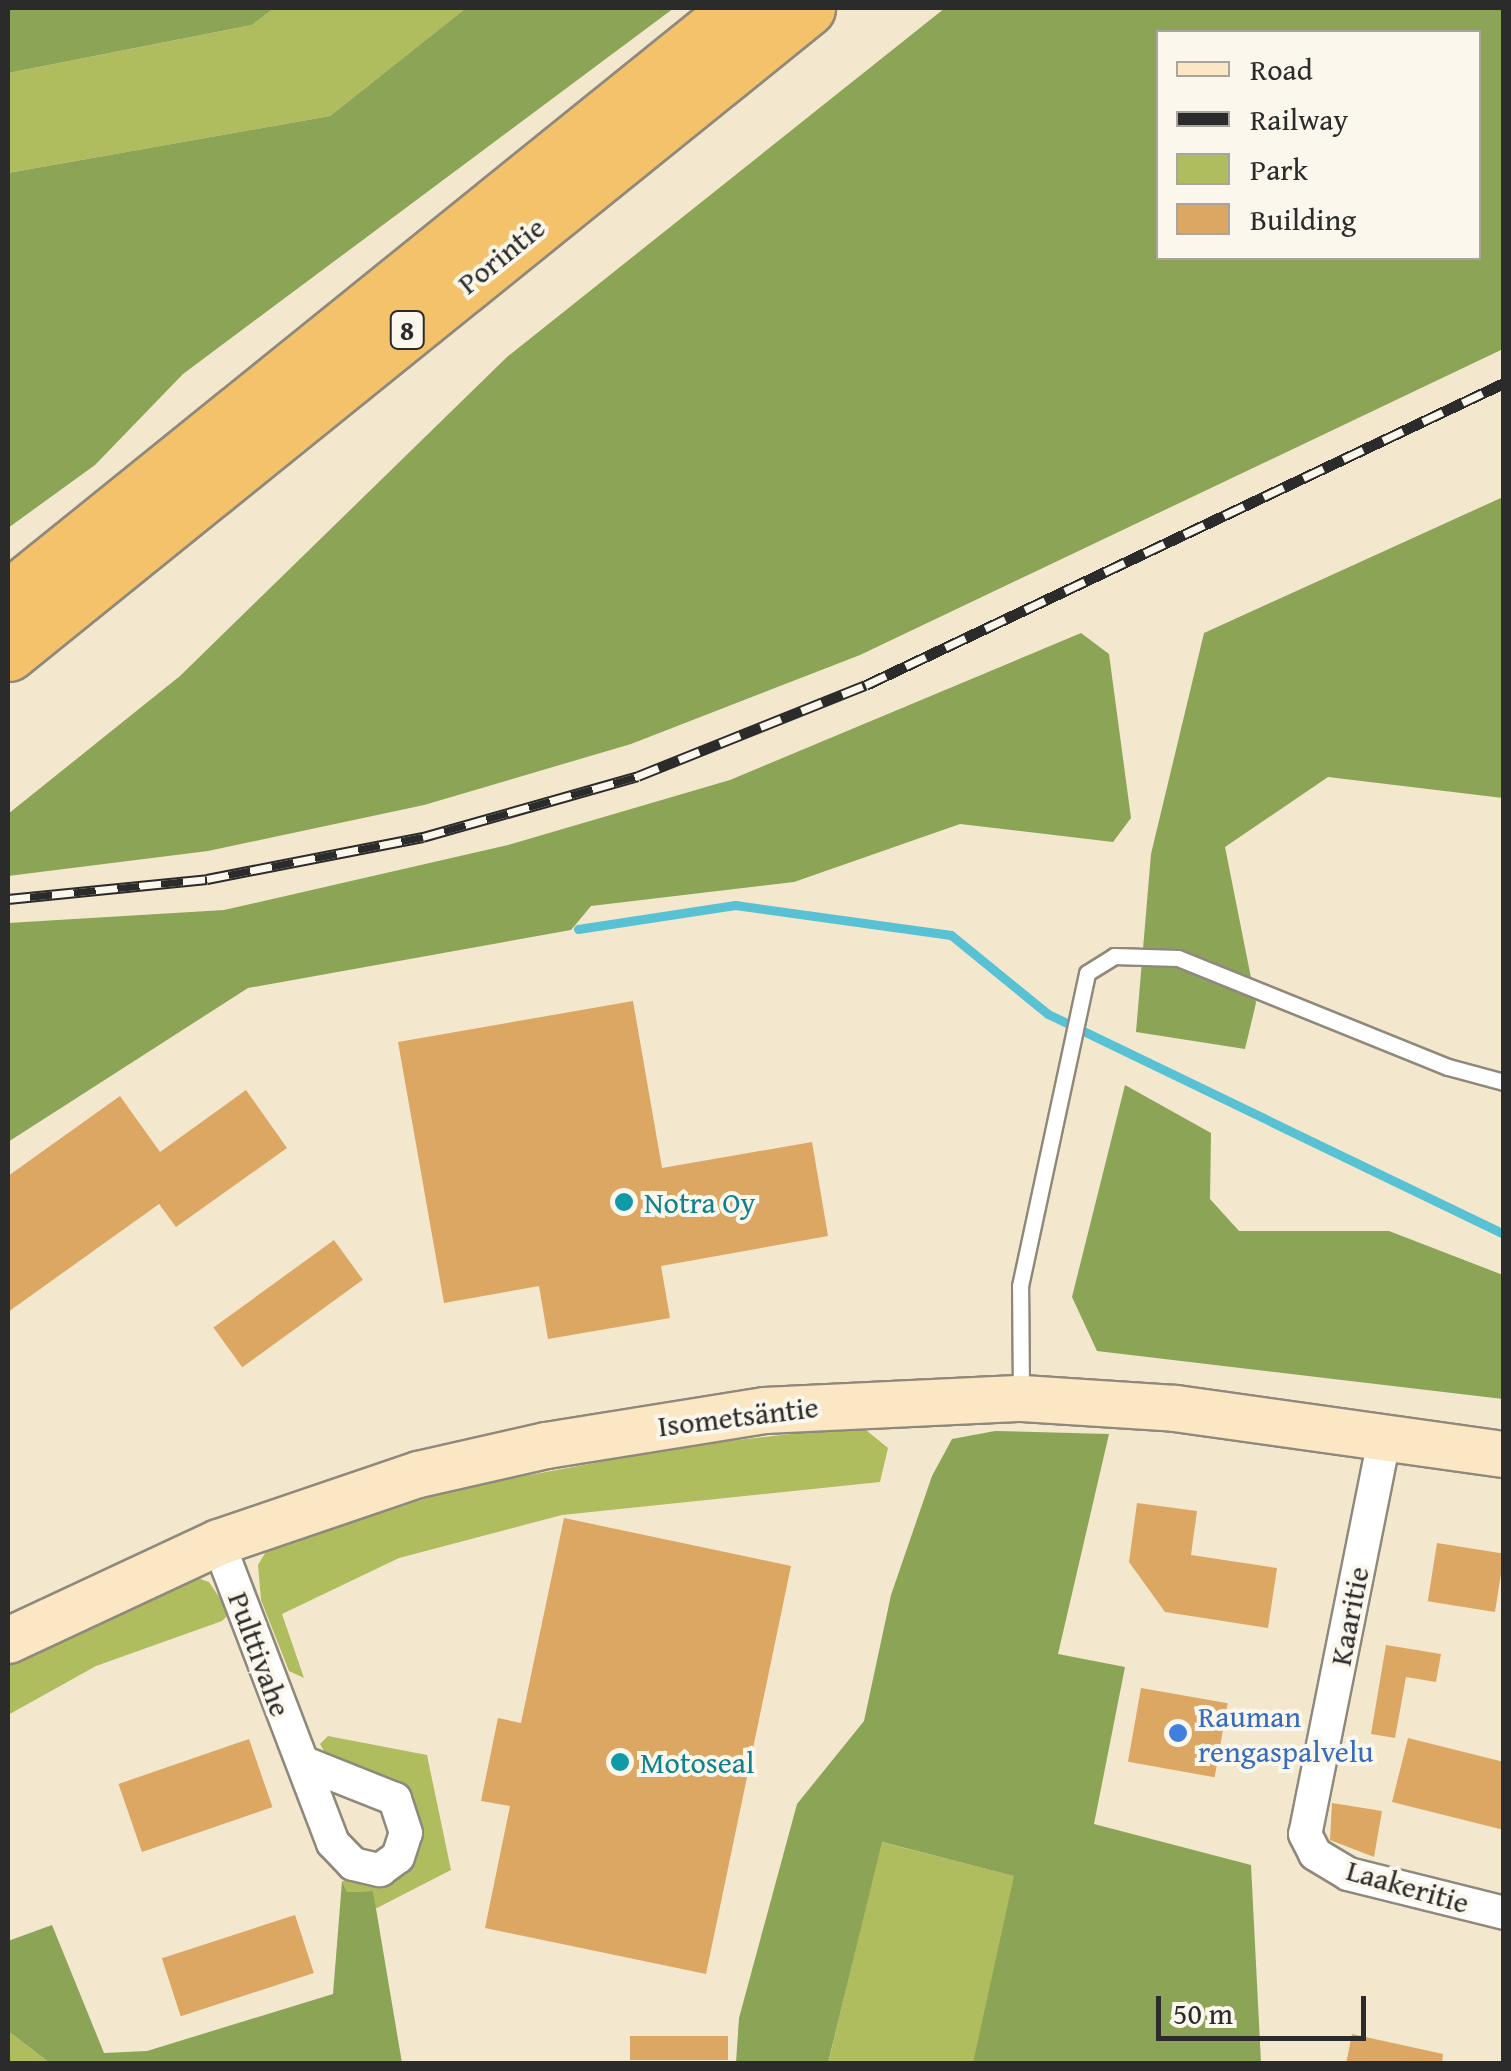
<!DOCTYPE html>
<meta charset="utf-8">
<style>
body{margin:0}
#map{position:relative;width:1511px;height:2071px;overflow:hidden;background:#f3e7ce;font-family:"Gentium Book Plus",serif}
div>[style]{position:absolute}
.green>*{inset:0;background:#b0bd5f}
.forest>*{inset:0;background:#8ca456}
.stream>*{height:9px;margin:-4.5px;padding:0 4.5px;transform-origin:4.5px;border-radius:4.5px;background:#58c2d4}
.building>*{inset:0;background:#dba763;transform-origin:0 0}
.roads{filter:drop-shadow(2px 0 #8f897c) drop-shadow(-2px 0 #8f897c) drop-shadow(0 2px #8f897c) drop-shadow(0 -2px #8f897c)}
.lane>*{height:15px;margin:-7.5px;padding:0 7.5px;transform-origin:7.5px;border-radius:7.5px;background:#fff}
.street>*{height:32px;margin:-16px;padding:0 16px;transform-origin:16px;border-radius:16px;background:#fff}
.secondary>*{height:45px;margin:-22.5px;padding:0 22.5px;transform-origin:22.5px;border-radius:22.5px;background:#fbe7c3}
.highway>*{height:55px;margin:-27.5px;padding:0 27.5px;transform-origin:27.5px;border-radius:27.5px;background:#f4c26a}
.rail>*{height:11px;margin-top:-5.5px;transform-origin:0;background:repeating-linear-gradient(90deg,#fbf7ec 0 22px,#2b2b2b 0 44px);box-sizing:border-box;border-block:2px solid #2b2b2b}
.dots>*{width:28px;height:28px;translate:-50% -50%;box-sizing:border-box;border:5px solid #fbf7ec;border-radius:50%}
span{translate:-50% -50%;white-space:nowrap;text-align:center;line-height:1.15;-webkit-text-stroke:8px #fbf7ec;paint-order:stroke}
.shield-label span{padding:2px 8px;background:#fbf7ec;border:2px solid;border-radius:8px;-webkit-text-stroke-width:0}
.shield-label{font-size:28px;color:#2b2b2b;font-weight:700}
.street-label{font-size:30px;color:#2b2b2b}
.culture-label{font-size:30px;color:#0d838f}
.left{translate:0 -50%;text-align:left}
.shop-label{font-size:30px;color:#366cbe}
.frame{position:absolute;inset:0;border:10px solid #2b2b2b;pointer-events:none}
.legend{position:absolute;left:1156px;top:30px;width:325px;height:230px;box-sizing:border-box;background:#fbf7ec;border:2px solid #a8a59f;margin:0;padding:12px 18px;list-style:none;font-size:30px;color:#2b2b2b}
.legend li{display:flex;align-items:center;gap:20px;height:50px}
.legend b{width:50px;border:2px solid #a8a59f}
.scale{position:absolute;left:1156px;top:1996px;width:210px;height:45px;box-sizing:border-box;border:5px solid #2b2b2b;border-top:0;padding-left:12px;font-size:30px;line-height:35px;white-space:nowrap;color:#2b2b2b;-webkit-text-stroke:8px #fbf7ec;paint-order:stroke}
</style>
<div id="map">
<div class="green">
<div style="clip-path:polygon(274px 8px,466px 8px,330px 116px,8px 173px,8px 73px,252px 25px)"></div>
<div style="clip-path:polygon(861px 1426px,888px 1448px,880px 1482px,562px 1515px,399px 1558px,282px 1614px,304px 1678px,289px 1671px,261px 1600px,258px 1565px,268px 1548px,459px 1488px,686px 1446px)"></div>
<div style="clip-path:polygon(189px 1575px,209px 1582px,230px 1613px,222px 1621px,96px 1666px,8px 1715px,8px 1658px)"></div>
<div style="clip-path:polygon(328px 1736px,427px 1755px,451px 1870px,375px 1909px,373px 1891px,347px 1892px,342px 1881px,390px 1874px,411px 1861px,420px 1845px,415px 1815px,326px 1755px,320px 1744px)"></div>
<div style="clip-path:polygon(881px 1842px,1015px 1876px,1169px 2064px,828px 2064px)"></div>
<div style="clip-path:polygon(8px 2031px,50px 2063px,8px 2063px)"></div>
</div>
<div class="forest">
<div style="clip-path:polygon(8px 8px,274px 8px,252px 25px,8px 73px)"></div>
<div style="clip-path:polygon(466px 8px,674px 8px,183px 374px,95px 465px,8px 528px,8px 173px,330px 116px)"></div>
<div style="clip-path:polygon(evenodd,945px 8px,1503px 8px,1503px 349px,860px 655px,631px 744px,424px 805px,208px 851px,8px 876px,8px 814px,180px 676px,507px 357px,945px 8px,1478px 32px,1478px 258px,1158px 258px,1158px 32px,1478px 32px)"></div>
<div style="clip-path:polygon(1503px 497px,1503px 798px,1328px 777px,1225px 847px,1256px 1003px,1245px 1049px,1136px 1032px,1151px 854px,1204px 633px)"></div>
<div style="clip-path:polygon(1081px 633px,1109px 654px,1131px 818px,1113px 842px,960px 824px,794px 882px,591px 906px,571px 930px,248px 988px,8px 1142px,8px 923px,224px 910px,508px 845px,730px 780px)"></div>
<div style="clip-path:polygon(1125px 1085px,1211px 1133px,1210px 1199px,1239px 1231px,1389px 1231px,1503px 1275px,1503px 1399px,1097px 1351px,1072px 1297px)"></div>
<div style="clip-path:polygon(995px 1431px,1109px 1434px,1058px 1654px,1125px 1667px,1094px 1824px,1251px 1865px,1261px 2063px,973px 2063px,1014px 1876px,882px 1842px,828px 2063px,736px 2063px,739px 2018px,797px 1804px,864px 1721px,891px 1595px,932px 1476px,952px 1439px)"></div>
<div style="clip-path:polygon(342px 1881px,347px 1892px,373px 1891px,402px 2063px,50px 2063px,8px 2031px,8px 1941px,52px 1925px,104px 2053px,147px 2051px,333px 1994px)"></div>
</div>
<div class="stream">
<div style="left:578px;top:929px;width:159px;rotate:-8.7deg"></div>
<div style="left:735px;top:905px;width:218px;rotate:7.9deg"></div>
<div style="left:951px;top:935px;width:125px;rotate:39.2deg"></div>
<div style="left:1048px;top:1014px;width:506px;rotate:25.76deg"></div>
</div>
<div class="building">
<div style="clip-path:polygon(633px 1001px,662px 1168px,812px 1142px,828px 1236px,661px 1266px,670px 1318px,548px 1339px,539px 1286px,444px 1303px,398px 1042px)"></div>
<div style="clip-path:polygon(246px 1090px,287px 1148px,176px 1227px,159px 1204px,8px 1312px,8px 1176px,120px 1096px,160px 1152px)"></div>
<div style="left:334px;top:1240px;width:49px;height:149px;rotate:54deg"></div>
<div style="clip-path:polygon(1137px 1503px,1197px 1511px,1191px 1555px,1277px 1568px,1268px 1628px,1165px 1612px,1129px 1562px)"></div>
<div style="clip-path:polygon(564px 1518px,791px 1566px,706px 1974px,485px 1928px,510px 1806px,481px 1801px,498px 1718px,521px 1723px)"></div>
<div style="left:1437px;top:1543px;width:68px;height:59px;rotate:9deg"></div>
<div style="clip-path:polygon(1386px 1645px,1441px 1654px,1436px 1682px,1406px 1677px,1395px 1738px,1371px 1734px)"></div>
<div style="left:1141px;top:1688px;width:88px;height:75px;rotate:10deg"></div>
<div style="clip-path:polygon(1408px 1738px,1504px 1762px,1504px 1830px,1392px 1802px)"></div>
<div style="left:249px;top:1739px;width:72px;height:138px;rotate:71deg"></div>
<div style="clip-path:polygon(1332px 1803px,1382px 1811px,1374px 1857px,1330px 1840px)"></div>
<div style="left:295px;top:1915px;width:61px;height:140px;rotate:72deg"></div>
<div style="clip-path:polygon(1352px 2034px,1443px 2054px,1442px 2064px,1346px 2064px)"></div>
<div style="left:728px;top:2036px;width:24px;height:98px;rotate:90deg"></div>
</div>
<div class="roads">
<div class="lane">
<div style="left:1021px;top:1392px;width:106px;rotate:-90.5deg"></div>
<div style="left:1020px;top:1286px;width:320px;rotate:-77.9deg"></div>
<div style="left:1087px;top:973px;width:32px;rotate:-32deg"></div>
<div style="left:1114px;top:956px;width:64px;rotate:1.8deg"></div>
<div style="left:1178px;top:958px;width:291px;rotate:22deg"></div>
<div style="left:1448px;top:1067px;width:58px;rotate:15deg"></div>
</div>
<div class="street">
<div style="left:1385px;top:1435px;width:407px;rotate:101.3deg"></div>
<div style="left:1305px;top:1834px;width:22px;rotate:63deg"></div>
<div style="left:1315px;top:1854px;width:39px;rotate:31deg"></div>
<div style="left:1348px;top:1874px;width:161px;rotate:14deg"></div>
<div style="left:218px;top:1542px;width:322px;rotate:69.1deg"></div>
<div style="left:333px;top:1843px;width:29px;rotate:46deg"></div>
<div style="left:353px;top:1864px;width:28px;rotate:13deg"></div>
<div style="left:380px;top:1870px;width:22px;rotate:-36deg"></div>
<div style="left:398px;top:1857px;width:25px;rotate:-72deg"></div>
<div style="left:406px;top:1833px;width:36px;rotate:-108deg"></div>
<div style="left:395px;top:1799px;width:95px;rotate:-158.3deg"></div>
</div>
<div class="secondary">
<div style="left:8px;top:1640px;width:232px;rotate:-25deg"></div>
<div style="left:218px;top:1542px;width:211px;rotate:-18.8deg"></div>
<div style="left:418px;top:1474px;width:131px;rotate:-12.8deg"></div>
<div style="left:546px;top:1445px;width:221px;rotate:-9.1deg"></div>
<div style="left:764px;top:1410px;width:258px;rotate:-2.7deg"></div>
<div style="left:1022px;top:1398px;width:153px;rotate:3.7deg"></div>
<div style="left:1175px;top:1408px;width:332px;rotate:8deg"></div>
</div>
<div class="highway">
<div style="left:8px;top:599px;width:941px;rotate:-38.92deg"></div>
<div style="left:8px;top:653px;width:1027px;rotate:-38.91deg"></div>
</div>
</div>
<div class="rail">
<div style="left:8px;top:899px;width:200px;rotate:-5.7deg"></div>
<div style="left:207px;top:879px;width:220px;rotate:-11deg"></div>
<div style="left:423px;top:837px;width:223px;rotate:-15.8deg"></div>
<div style="left:638px;top:776px;width:245px;rotate:-21.8deg"></div>
<div style="left:866px;top:685px;width:706px;rotate:-25.33deg"></div>
</div>
<div class="dots">
<div style="left:624px;top:1202px;background:#0f9aa8"></div>
<div style="left:1178px;top:1733px;background:#3f7fe0"></div>
<div style="left:620px;top:1762px;background:#0f9aa8"></div>
</div>
<div class="shield-label">
<span style="left:407px;top:330px">8</span>
</div>
<div class="street-label">
<span style="left:501px;top:255px;rotate:-39deg">Porintie</span>
<span style="left:738px;top:1416px;rotate:-7deg">Isometsäntie</span>
<span style="left:1349px;top:1616px;rotate:-79deg">Kaaritie</span>
<span style="left:260px;top:1654px;rotate:70deg">Pulttivahe</span>
<span style="left:1408px;top:1886px;rotate:16deg">Laakeritie</span>
</div>
<div class="culture-label">
<span class="left" style="left:644px;top:1202px">Notra Oy</span>
<span class="left" style="left:640px;top:1762px">Motoseal</span>
</div>
<div class="shop-label">
<span class="left" style="left:1198px;top:1733px">Rauman<br>rengaspalvelu</span>
</div>
<div class="frame"></div>
<ul class="legend">
<li><b style="height:12px;background:#fbe7c3"></b>Road</li>
<li><b style="height:12px;background:#2b2b2b"></b>Railway</li>
<li><b style="height:28px;background:#b0bd5f"></b>Park</li>
<li><b style="height:28px;background:#dba763"></b>Building</li>
</ul>
<div class="scale">50 m</div>
</div>
